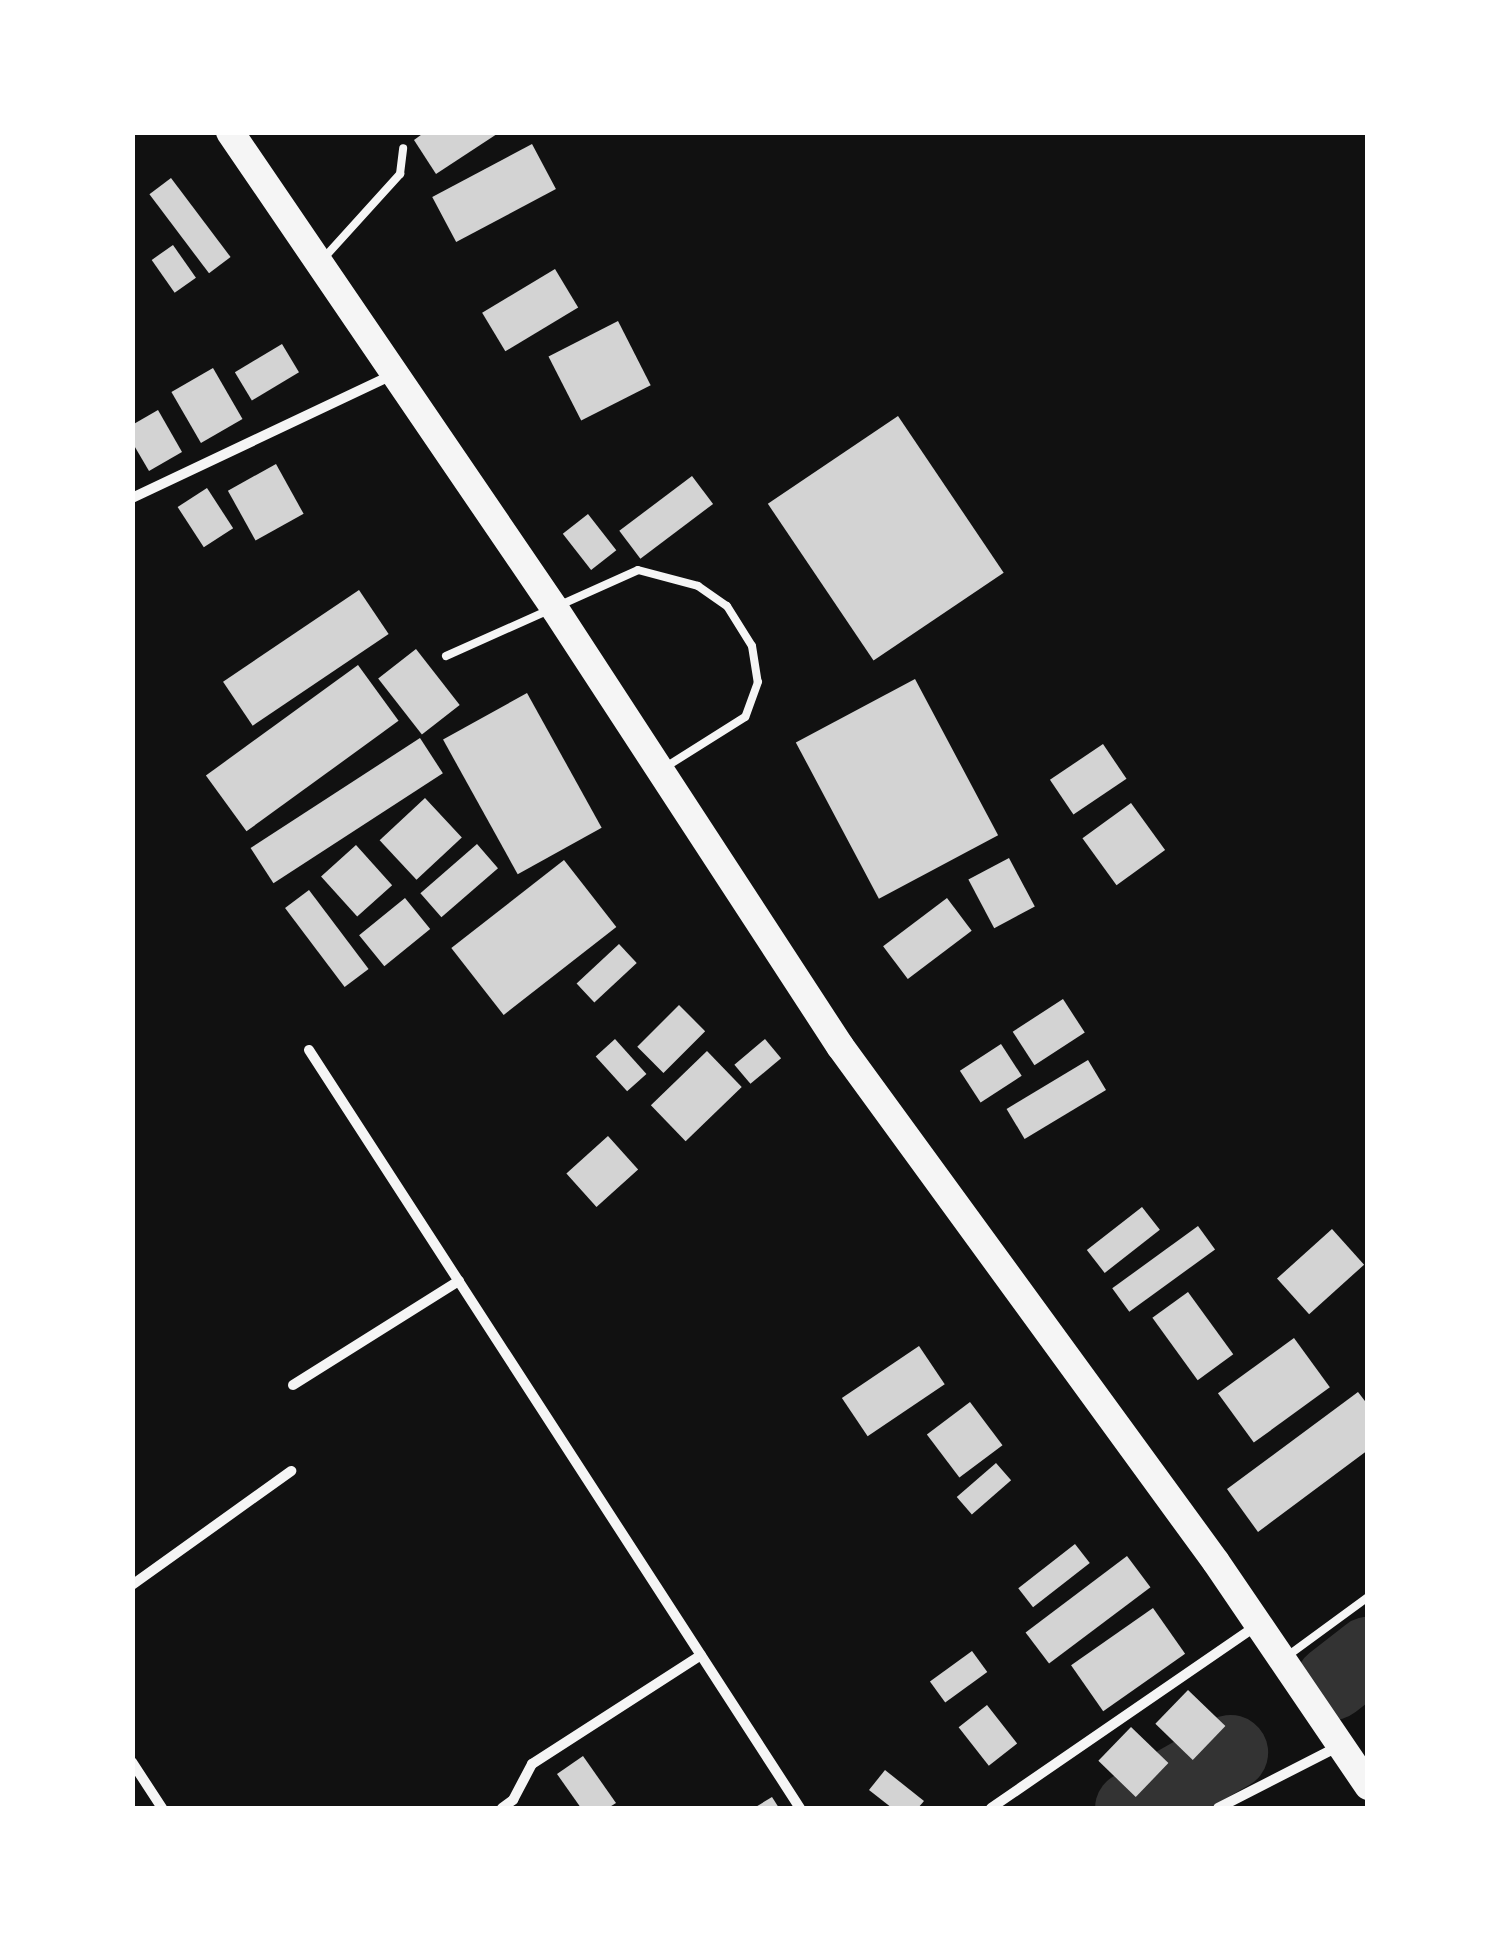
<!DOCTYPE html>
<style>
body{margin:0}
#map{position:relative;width:1500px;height:1941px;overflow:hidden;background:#111;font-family:"Source Serif 4",serif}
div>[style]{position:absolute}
.river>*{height:75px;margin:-37.5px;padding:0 37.5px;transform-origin:37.5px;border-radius:37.5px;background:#333}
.building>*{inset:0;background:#d3d3d3;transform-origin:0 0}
.service>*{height:8px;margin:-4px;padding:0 4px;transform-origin:4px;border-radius:4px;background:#f5f5f5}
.minor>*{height:10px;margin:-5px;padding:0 5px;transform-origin:5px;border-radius:5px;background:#f5f5f5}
.trunk>*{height:28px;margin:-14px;padding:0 14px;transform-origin:14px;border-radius:14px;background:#f5f5f5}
span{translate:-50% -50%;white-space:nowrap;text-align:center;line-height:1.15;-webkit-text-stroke:10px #fff;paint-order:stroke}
.frame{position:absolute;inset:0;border:135px solid #fff;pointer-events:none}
</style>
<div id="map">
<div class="river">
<div style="left:1332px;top:1682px;width:46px;rotate:-37.9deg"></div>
<div style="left:1132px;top:1808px;width:113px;rotate:-29.7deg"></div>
</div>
<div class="building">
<div style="clip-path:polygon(425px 132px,500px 132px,436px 174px,414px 140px)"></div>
<div style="left:532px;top:144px;width:51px;height:113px;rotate:62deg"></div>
<div style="left:171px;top:178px;width:99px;height:27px;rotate:53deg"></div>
<div style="left:173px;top:245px;width:40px;height:26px;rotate:55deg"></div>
<div style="left:555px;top:269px;width:45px;height:85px;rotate:59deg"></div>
<div style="left:618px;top:321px;width:72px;height:78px;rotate:63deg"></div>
<div style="left:282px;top:344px;width:33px;height:55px;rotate:59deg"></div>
<div style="left:213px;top:368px;width:59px;height:48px;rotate:60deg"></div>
<div style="clip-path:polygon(158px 410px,182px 452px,149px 471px,132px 442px,132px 425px)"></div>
<div style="left:898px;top:416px;width:189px;height:157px;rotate:56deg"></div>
<div style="left:276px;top:464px;width:57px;height:55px;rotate:61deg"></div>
<div style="left:692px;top:476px;width:35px;height:91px;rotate:53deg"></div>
<div style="left:207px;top:488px;width:48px;height:35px;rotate:57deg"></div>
<div style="left:588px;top:514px;width:46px;height:32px;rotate:52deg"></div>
<div style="left:359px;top:590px;width:53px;height:164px;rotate:56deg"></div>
<div style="left:416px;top:649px;width:71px;height:48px;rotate:52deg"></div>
<div style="left:358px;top:665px;width:69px;height:188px;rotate:54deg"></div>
<div style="left:915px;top:679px;width:177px;height:135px;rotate:62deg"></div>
<div style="left:527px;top:693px;width:154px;height:96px;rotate:61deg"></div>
<div style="left:420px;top:738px;width:42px;height:202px;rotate:57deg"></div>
<div style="left:1103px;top:744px;width:42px;height:64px;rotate:56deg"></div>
<div style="left:425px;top:798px;width:54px;height:62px;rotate:47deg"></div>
<div style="left:1131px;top:803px;width:58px;height:60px;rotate:54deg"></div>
<div style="left:477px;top:844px;width:32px;height:75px;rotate:49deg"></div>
<div style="left:356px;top:845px;width:54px;height:47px;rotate:48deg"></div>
<div style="left:1009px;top:858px;width:55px;height:46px;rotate:62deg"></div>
<div style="left:564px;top:860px;width:85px;height:143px;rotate:52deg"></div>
<div style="left:309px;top:890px;width:99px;height:30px;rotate:53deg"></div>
<div style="left:405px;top:898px;width:40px;height:59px;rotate:51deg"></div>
<div style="left:947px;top:898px;width:41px;height:80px;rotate:53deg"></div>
<div style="left:619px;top:944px;width:26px;height:58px;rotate:47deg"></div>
<div style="left:1063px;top:999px;width:40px;height:60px;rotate:57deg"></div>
<div style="left:679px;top:1005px;width:37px;height:59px;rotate:45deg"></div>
<div style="left:615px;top:1039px;width:47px;height:26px;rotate:48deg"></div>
<div style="left:765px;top:1039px;width:25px;height:40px;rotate:50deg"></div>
<div style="left:1001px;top:1044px;width:38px;height:49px;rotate:57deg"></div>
<div style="left:707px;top:1051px;width:50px;height:78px;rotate:46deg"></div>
<div style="left:1088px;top:1060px;width:35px;height:95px;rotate:59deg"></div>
<div style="left:608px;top:1136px;width:45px;height:56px;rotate:48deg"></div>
<div style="left:1142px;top:1207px;width:29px;height:70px;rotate:52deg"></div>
<div style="left:1198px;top:1226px;width:29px;height:106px;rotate:54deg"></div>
<div style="left:1332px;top:1229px;width:48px;height:74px;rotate:48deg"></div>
<div style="left:1188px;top:1292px;width:77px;height:44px;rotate:54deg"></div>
<div style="left:1294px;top:1338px;width:61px;height:94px;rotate:54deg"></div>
<div style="left:919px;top:1346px;width:46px;height:93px;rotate:56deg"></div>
<div style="clip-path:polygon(1358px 1392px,1368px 1405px,1368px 1450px,1258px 1532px,1227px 1489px)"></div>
<div style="left:970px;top:1402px;width:54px;height:54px;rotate:53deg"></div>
<div style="left:996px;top:1463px;width:23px;height:52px;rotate:49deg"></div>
<div style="left:1075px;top:1544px;width:24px;height:72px;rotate:52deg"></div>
<div style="left:1127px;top:1556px;width:39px;height:127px;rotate:53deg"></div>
<div style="left:1153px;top:1608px;width:56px;height:100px;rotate:55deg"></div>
<div style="left:972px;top:1651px;width:26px;height:52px;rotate:54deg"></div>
<div style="left:1188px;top:1690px;width:52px;height:47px;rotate:44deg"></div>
<div style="left:987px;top:1705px;width:49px;height:36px;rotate:52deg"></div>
<div style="left:1131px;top:1727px;width:52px;height:47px;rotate:44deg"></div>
<div style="clip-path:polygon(583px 1756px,616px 1803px,608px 1808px,581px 1808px,557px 1774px)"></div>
<div style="clip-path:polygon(885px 1770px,924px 1801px,918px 1808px,892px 1808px,869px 1790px)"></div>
<div style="clip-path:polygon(772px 1797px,779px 1808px,754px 1808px)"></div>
</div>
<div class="service">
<div style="left:323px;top:259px;width:115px;rotate:-47.8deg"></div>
<div style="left:400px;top:174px;width:26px;rotate:-83deg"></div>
<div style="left:446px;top:656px;width:210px;rotate:-24.1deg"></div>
<div style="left:638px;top:570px;width:62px;rotate:14.9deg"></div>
<div style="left:698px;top:586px;width:35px;rotate:35deg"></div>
<div style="left:727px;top:606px;width:47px;rotate:58deg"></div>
<div style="left:752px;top:646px;width:36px;rotate:81deg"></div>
<div style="left:758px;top:682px;width:37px;rotate:110deg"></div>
<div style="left:745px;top:717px;width:96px;rotate:147.8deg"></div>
<div style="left:1286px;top:1657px;width:102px;rotate:-36.2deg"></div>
</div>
<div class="minor">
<div style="left:132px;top:498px;width:290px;rotate:-25.3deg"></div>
<div style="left:309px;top:1050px;width:903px;rotate:57.07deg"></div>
<div style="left:293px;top:1385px;width:196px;rotate:-32.1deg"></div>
<div style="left:132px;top:1585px;width:196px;rotate:-35.6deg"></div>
<div style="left:132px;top:1762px;width:55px;rotate:56.9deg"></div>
<div style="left:502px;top:1808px;width:14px;rotate:-36deg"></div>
<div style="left:513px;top:1800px;width:41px;rotate:-62.2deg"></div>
<div style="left:532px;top:1764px;width:201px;rotate:-32.8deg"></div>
<div style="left:991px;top:1808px;width:323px;rotate:-34.5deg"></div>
<div style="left:1218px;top:1808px;width:134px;rotate:-27.1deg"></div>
</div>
<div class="trunk">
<div style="left:230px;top:132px;width:577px;rotate:55.73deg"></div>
<div style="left:555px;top:609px;width:522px;rotate:56.89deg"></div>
<div style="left:840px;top:1046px;width:638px;rotate:53.92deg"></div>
<div style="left:1216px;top:1562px;width:271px;rotate:55.8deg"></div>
</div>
<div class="frame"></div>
</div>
